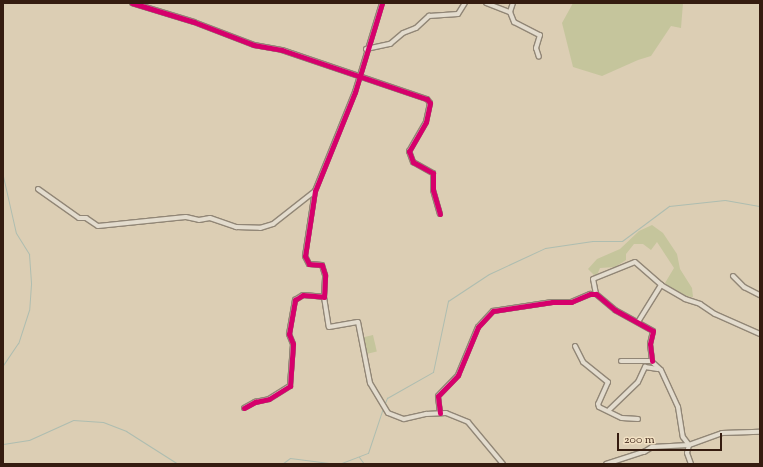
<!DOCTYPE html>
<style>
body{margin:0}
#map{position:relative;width:763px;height:467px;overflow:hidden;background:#dcceb4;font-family:"Sorts Mill Goudy",serif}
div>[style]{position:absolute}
.green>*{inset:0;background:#c5c59c;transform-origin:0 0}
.stream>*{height:1px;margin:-0.5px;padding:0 0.5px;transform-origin:0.5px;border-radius:0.5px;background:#aebdb0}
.roads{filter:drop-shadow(1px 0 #918676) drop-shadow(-1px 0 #918676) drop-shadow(0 1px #918676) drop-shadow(0 -1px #918676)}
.street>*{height:4px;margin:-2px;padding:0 2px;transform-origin:2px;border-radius:2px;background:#e3dcce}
.cycleway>*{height:5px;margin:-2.5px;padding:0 2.5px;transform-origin:2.5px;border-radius:2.5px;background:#d6006c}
span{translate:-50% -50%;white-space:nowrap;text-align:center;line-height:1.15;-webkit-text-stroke:4px #f3e2c4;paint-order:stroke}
.frame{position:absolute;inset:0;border:4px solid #351c10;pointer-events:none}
.scale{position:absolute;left:617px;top:433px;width:105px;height:18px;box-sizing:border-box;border:2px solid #351c10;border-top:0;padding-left:5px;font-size:12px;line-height:14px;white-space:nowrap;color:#351c10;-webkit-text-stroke:3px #f3e2c4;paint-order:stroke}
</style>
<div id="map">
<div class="green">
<div style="clip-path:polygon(573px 3px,683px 3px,681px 28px,671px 26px,651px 56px,638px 60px,602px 76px,573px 67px,562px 23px)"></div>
<div style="clip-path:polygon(652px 225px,663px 233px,677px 254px,680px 269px,692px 288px,693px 297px,682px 296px,670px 288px,665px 283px,674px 268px,657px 242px,651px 250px,643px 244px,634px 244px,626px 254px,626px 260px,615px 267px,600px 268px,597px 275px,594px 275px,588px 269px,597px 259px,620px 249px,639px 231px)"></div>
<div style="left:373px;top:335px;width:17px;height:14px;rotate:77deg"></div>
</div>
<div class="stream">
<div style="left:3px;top:176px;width:58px;rotate:77.2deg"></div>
<div style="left:16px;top:233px;width:25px;rotate:58deg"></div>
<div style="left:29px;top:254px;width:30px;rotate:86deg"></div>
<div style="left:31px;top:284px;width:26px;rotate:94deg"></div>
<div style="left:29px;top:310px;width:35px;rotate:108deg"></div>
<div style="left:18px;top:343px;width:27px;rotate:124deg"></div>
<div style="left:384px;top:405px;width:8px;rotate:-67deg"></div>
<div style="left:387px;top:398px;width:53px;rotate:-29.5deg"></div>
<div style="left:433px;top:372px;width:73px;rotate:-78.1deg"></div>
<div style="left:448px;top:301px;width:49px;rotate:-33.4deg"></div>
<div style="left:489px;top:274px;width:62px;rotate:-24.9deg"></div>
<div style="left:545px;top:248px;width:48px;rotate:-8.5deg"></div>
<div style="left:592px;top:241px;width:30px"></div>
<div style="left:622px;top:241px;width:59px;rotate:-36.7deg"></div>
<div style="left:669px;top:206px;width:56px;rotate:-6.1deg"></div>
<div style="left:725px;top:200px;width:36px;rotate:10deg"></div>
<div style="left:3px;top:444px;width:26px;rotate:-9deg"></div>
<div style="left:29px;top:440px;width:48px;rotate:-24.4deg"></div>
<div style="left:73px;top:420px;width:30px;rotate:4deg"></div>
<div style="left:103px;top:422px;width:25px;rotate:21deg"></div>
<div style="left:126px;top:431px;width:62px;rotate:32.4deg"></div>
<div style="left:359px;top:457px;width:9px;rotate:54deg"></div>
<div style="left:282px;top:464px;width:10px;rotate:-37deg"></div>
<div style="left:290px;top:458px;width:47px;rotate:7.3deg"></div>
<div style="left:339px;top:464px;width:31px;rotate:-21deg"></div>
<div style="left:368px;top:453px;width:47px;rotate:-71.6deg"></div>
</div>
<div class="roads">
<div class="street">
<div style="left:132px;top:3px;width:65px;rotate:17deg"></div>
<div style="left:194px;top:22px;width:64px;rotate:21deg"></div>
<div style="left:254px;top:45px;width:28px;rotate:10deg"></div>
<div style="left:282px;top:50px;width:153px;rotate:18.7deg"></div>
<div style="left:427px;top:99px;width:5px;rotate:53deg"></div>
<div style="left:430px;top:103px;width:19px;rotate:102deg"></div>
<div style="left:426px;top:122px;width:34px;rotate:120deg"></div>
<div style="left:409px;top:151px;width:12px;rotate:70deg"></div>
<div style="left:413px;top:162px;width:23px;rotate:29deg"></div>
<div style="left:433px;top:173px;width:17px;rotate:90deg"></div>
<div style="left:433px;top:190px;width:25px;rotate:74deg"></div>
<div style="left:486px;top:3px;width:26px;rotate:21deg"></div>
<div style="left:510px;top:12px;width:11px;rotate:68deg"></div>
<div style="left:514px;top:22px;width:29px;rotate:27deg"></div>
<div style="left:540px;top:35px;width:14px;rotate:107deg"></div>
<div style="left:536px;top:48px;width:9px;rotate:72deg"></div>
<div style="left:510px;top:12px;width:9px;rotate:-72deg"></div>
<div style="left:366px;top:49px;width:25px;rotate:-12deg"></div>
<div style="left:390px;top:44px;width:17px;rotate:-40deg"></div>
<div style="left:403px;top:33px;width:14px;rotate:-21deg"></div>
<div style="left:416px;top:28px;width:18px;rotate:-43deg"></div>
<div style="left:429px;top:16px;width:29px;rotate:-4deg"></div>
<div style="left:458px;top:14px;width:13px;rotate:-58deg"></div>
<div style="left:38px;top:189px;width:50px;rotate:35.3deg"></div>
<div style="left:79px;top:218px;width:7px"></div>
<div style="left:86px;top:218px;width:14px;rotate:34deg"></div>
<div style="left:98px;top:226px;width:88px;rotate:-5.8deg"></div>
<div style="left:186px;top:217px;width:13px;rotate:13deg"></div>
<div style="left:199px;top:220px;width:11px;rotate:-10deg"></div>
<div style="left:210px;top:218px;width:28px;rotate:19deg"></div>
<div style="left:236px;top:227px;width:24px;rotate:2deg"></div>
<div style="left:260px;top:228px;width:14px;rotate:-17deg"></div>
<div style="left:273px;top:224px;width:53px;rotate:-38.2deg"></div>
<div style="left:733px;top:276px;width:16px;rotate:45deg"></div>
<div style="left:744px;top:287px;width:18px;rotate:27deg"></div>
<div style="left:596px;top:294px;width:15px;rotate:-101deg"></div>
<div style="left:593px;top:279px;width:45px;rotate:-22deg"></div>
<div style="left:635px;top:262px;width:35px;rotate:41deg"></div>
<div style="left:661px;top:285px;width:28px;rotate:30deg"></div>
<div style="left:685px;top:299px;width:16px;rotate:18deg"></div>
<div style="left:700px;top:304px;width:18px;rotate:34deg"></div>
<div style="left:715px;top:314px;width:49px;rotate:24deg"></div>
<div style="left:324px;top:297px;width:30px;rotate:81deg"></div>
<div style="left:329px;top:327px;width:29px;rotate:-10deg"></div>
<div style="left:358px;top:322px;width:62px;rotate:78.9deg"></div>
<div style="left:370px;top:383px;width:35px;rotate:59deg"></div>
<div style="left:388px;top:413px;width:17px;rotate:21deg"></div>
<div style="left:404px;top:419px;width:23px;rotate:-13deg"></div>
<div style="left:426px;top:414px;width:20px;rotate:-3deg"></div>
<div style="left:446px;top:413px;width:24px;rotate:22deg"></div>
<div style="left:468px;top:422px;width:55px;rotate:50.2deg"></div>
<div style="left:638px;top:322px;width:44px;rotate:-58.1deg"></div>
<div style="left:575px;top:346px;width:18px;rotate:63deg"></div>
<div style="left:583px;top:362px;width:32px;rotate:39deg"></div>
<div style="left:608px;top:382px;width:24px;rotate:114deg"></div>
<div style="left:598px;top:404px;width:3px;rotate:72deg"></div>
<div style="left:599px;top:407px;width:25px;rotate:26deg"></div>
<div style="left:622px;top:418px;width:16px;rotate:4deg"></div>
<div style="left:621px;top:361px;width:30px"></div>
<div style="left:651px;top:361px;width:13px;rotate:42deg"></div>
<div style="left:661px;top:370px;width:41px;rotate:65.3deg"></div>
<div style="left:678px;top:407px;width:30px;rotate:81deg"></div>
<div style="left:683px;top:437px;width:10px;rotate:53deg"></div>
<div style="left:689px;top:445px;width:8px;rotate:104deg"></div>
<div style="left:687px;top:453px;width:12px;rotate:70deg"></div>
<div style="left:244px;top:408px;width:13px;rotate:-29deg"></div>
<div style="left:255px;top:402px;width:14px;rotate:-12deg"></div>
<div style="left:269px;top:399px;width:25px;rotate:-32deg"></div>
<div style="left:290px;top:386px;width:42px;rotate:-85.9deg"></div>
<div style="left:293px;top:344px;width:11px;rotate:-112deg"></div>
<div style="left:289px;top:334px;width:35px;rotate:-80deg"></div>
<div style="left:295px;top:300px;width:9px;rotate:-32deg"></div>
<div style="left:303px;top:295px;width:21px;rotate:5deg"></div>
<div style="left:324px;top:297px;width:22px;rotate:-87deg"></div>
<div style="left:325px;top:275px;width:10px;rotate:-107deg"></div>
<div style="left:322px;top:265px;width:13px;rotate:-176deg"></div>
<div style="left:309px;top:264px;width:9px;rotate:-117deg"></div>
<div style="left:305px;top:256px;width:66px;rotate:-81.3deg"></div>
<div style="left:315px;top:191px;width:107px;rotate:-68deg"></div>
<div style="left:355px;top:92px;width:93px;rotate:-73.1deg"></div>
<div style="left:609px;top:410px;width:40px;rotate:-44deg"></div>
<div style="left:638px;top:382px;width:17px;rotate:-65deg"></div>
<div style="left:645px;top:367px;width:13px;rotate:9deg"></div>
<div style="left:440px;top:413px;width:17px;rotate:-97deg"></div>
<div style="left:438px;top:396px;width:29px;rotate:-46deg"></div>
<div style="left:458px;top:375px;width:52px;rotate:-67.4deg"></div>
<div style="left:478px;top:327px;width:22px;rotate:-47deg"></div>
<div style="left:493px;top:311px;width:60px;rotate:-8.7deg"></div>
<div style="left:552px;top:302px;width:19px"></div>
<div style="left:571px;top:302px;width:21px;rotate:-23deg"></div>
<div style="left:590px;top:294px;width:6px"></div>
<div style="left:596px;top:294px;width:25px;rotate:40deg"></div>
<div style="left:615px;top:310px;width:43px;rotate:28.9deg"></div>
<div style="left:653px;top:331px;width:13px;rotate:103deg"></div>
<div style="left:650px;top:344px;width:17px;rotate:83deg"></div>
<div style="left:606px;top:464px;width:40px;rotate:-18deg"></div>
<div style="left:644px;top:452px;width:9px;rotate:-32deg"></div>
<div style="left:652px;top:447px;width:37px;rotate:-3deg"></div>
<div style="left:689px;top:445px;width:35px;rotate:-20deg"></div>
<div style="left:722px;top:433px;width:38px;rotate:-2deg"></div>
</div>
</div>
<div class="cycleway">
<div style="left:132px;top:3px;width:65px;rotate:17deg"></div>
<div style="left:194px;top:22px;width:64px;rotate:21deg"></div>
<div style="left:254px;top:45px;width:28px;rotate:10deg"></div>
<div style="left:282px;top:50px;width:153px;rotate:18.7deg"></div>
<div style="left:427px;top:99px;width:5px;rotate:53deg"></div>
<div style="left:430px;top:103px;width:19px;rotate:102deg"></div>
<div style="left:426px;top:122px;width:34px;rotate:120deg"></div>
<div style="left:409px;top:151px;width:12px;rotate:70deg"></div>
<div style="left:413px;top:162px;width:23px;rotate:29deg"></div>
<div style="left:433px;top:173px;width:17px;rotate:90deg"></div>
<div style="left:433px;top:190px;width:25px;rotate:74deg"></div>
<div style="left:244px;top:408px;width:13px;rotate:-29deg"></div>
<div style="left:255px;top:402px;width:14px;rotate:-12deg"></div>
<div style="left:269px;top:399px;width:25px;rotate:-32deg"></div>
<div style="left:290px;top:386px;width:42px;rotate:-85.9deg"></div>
<div style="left:293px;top:344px;width:11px;rotate:-112deg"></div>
<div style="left:289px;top:334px;width:35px;rotate:-80deg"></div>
<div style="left:295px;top:300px;width:9px;rotate:-32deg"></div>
<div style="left:303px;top:295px;width:21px;rotate:5deg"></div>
<div style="left:324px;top:297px;width:22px;rotate:-87deg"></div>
<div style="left:325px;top:275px;width:10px;rotate:-107deg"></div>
<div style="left:322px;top:265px;width:13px;rotate:-176deg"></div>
<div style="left:309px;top:264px;width:9px;rotate:-117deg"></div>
<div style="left:305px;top:256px;width:66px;rotate:-81.3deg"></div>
<div style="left:315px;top:191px;width:107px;rotate:-68deg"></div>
<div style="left:355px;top:92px;width:93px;rotate:-73.1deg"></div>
<div style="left:440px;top:413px;width:17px;rotate:-97deg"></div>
<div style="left:438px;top:396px;width:29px;rotate:-46deg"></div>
<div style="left:458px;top:375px;width:52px;rotate:-67.4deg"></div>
<div style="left:478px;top:327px;width:22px;rotate:-47deg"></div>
<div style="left:493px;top:311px;width:60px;rotate:-8.7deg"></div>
<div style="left:552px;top:302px;width:19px"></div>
<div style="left:571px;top:302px;width:21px;rotate:-23deg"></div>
<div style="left:590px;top:294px;width:6px"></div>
<div style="left:596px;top:294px;width:25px;rotate:40deg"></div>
<div style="left:615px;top:310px;width:43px;rotate:28.9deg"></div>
<div style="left:653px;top:331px;width:13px;rotate:103deg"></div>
<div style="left:650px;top:344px;width:17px;rotate:83deg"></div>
</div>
<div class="frame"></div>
<div class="scale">200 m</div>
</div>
